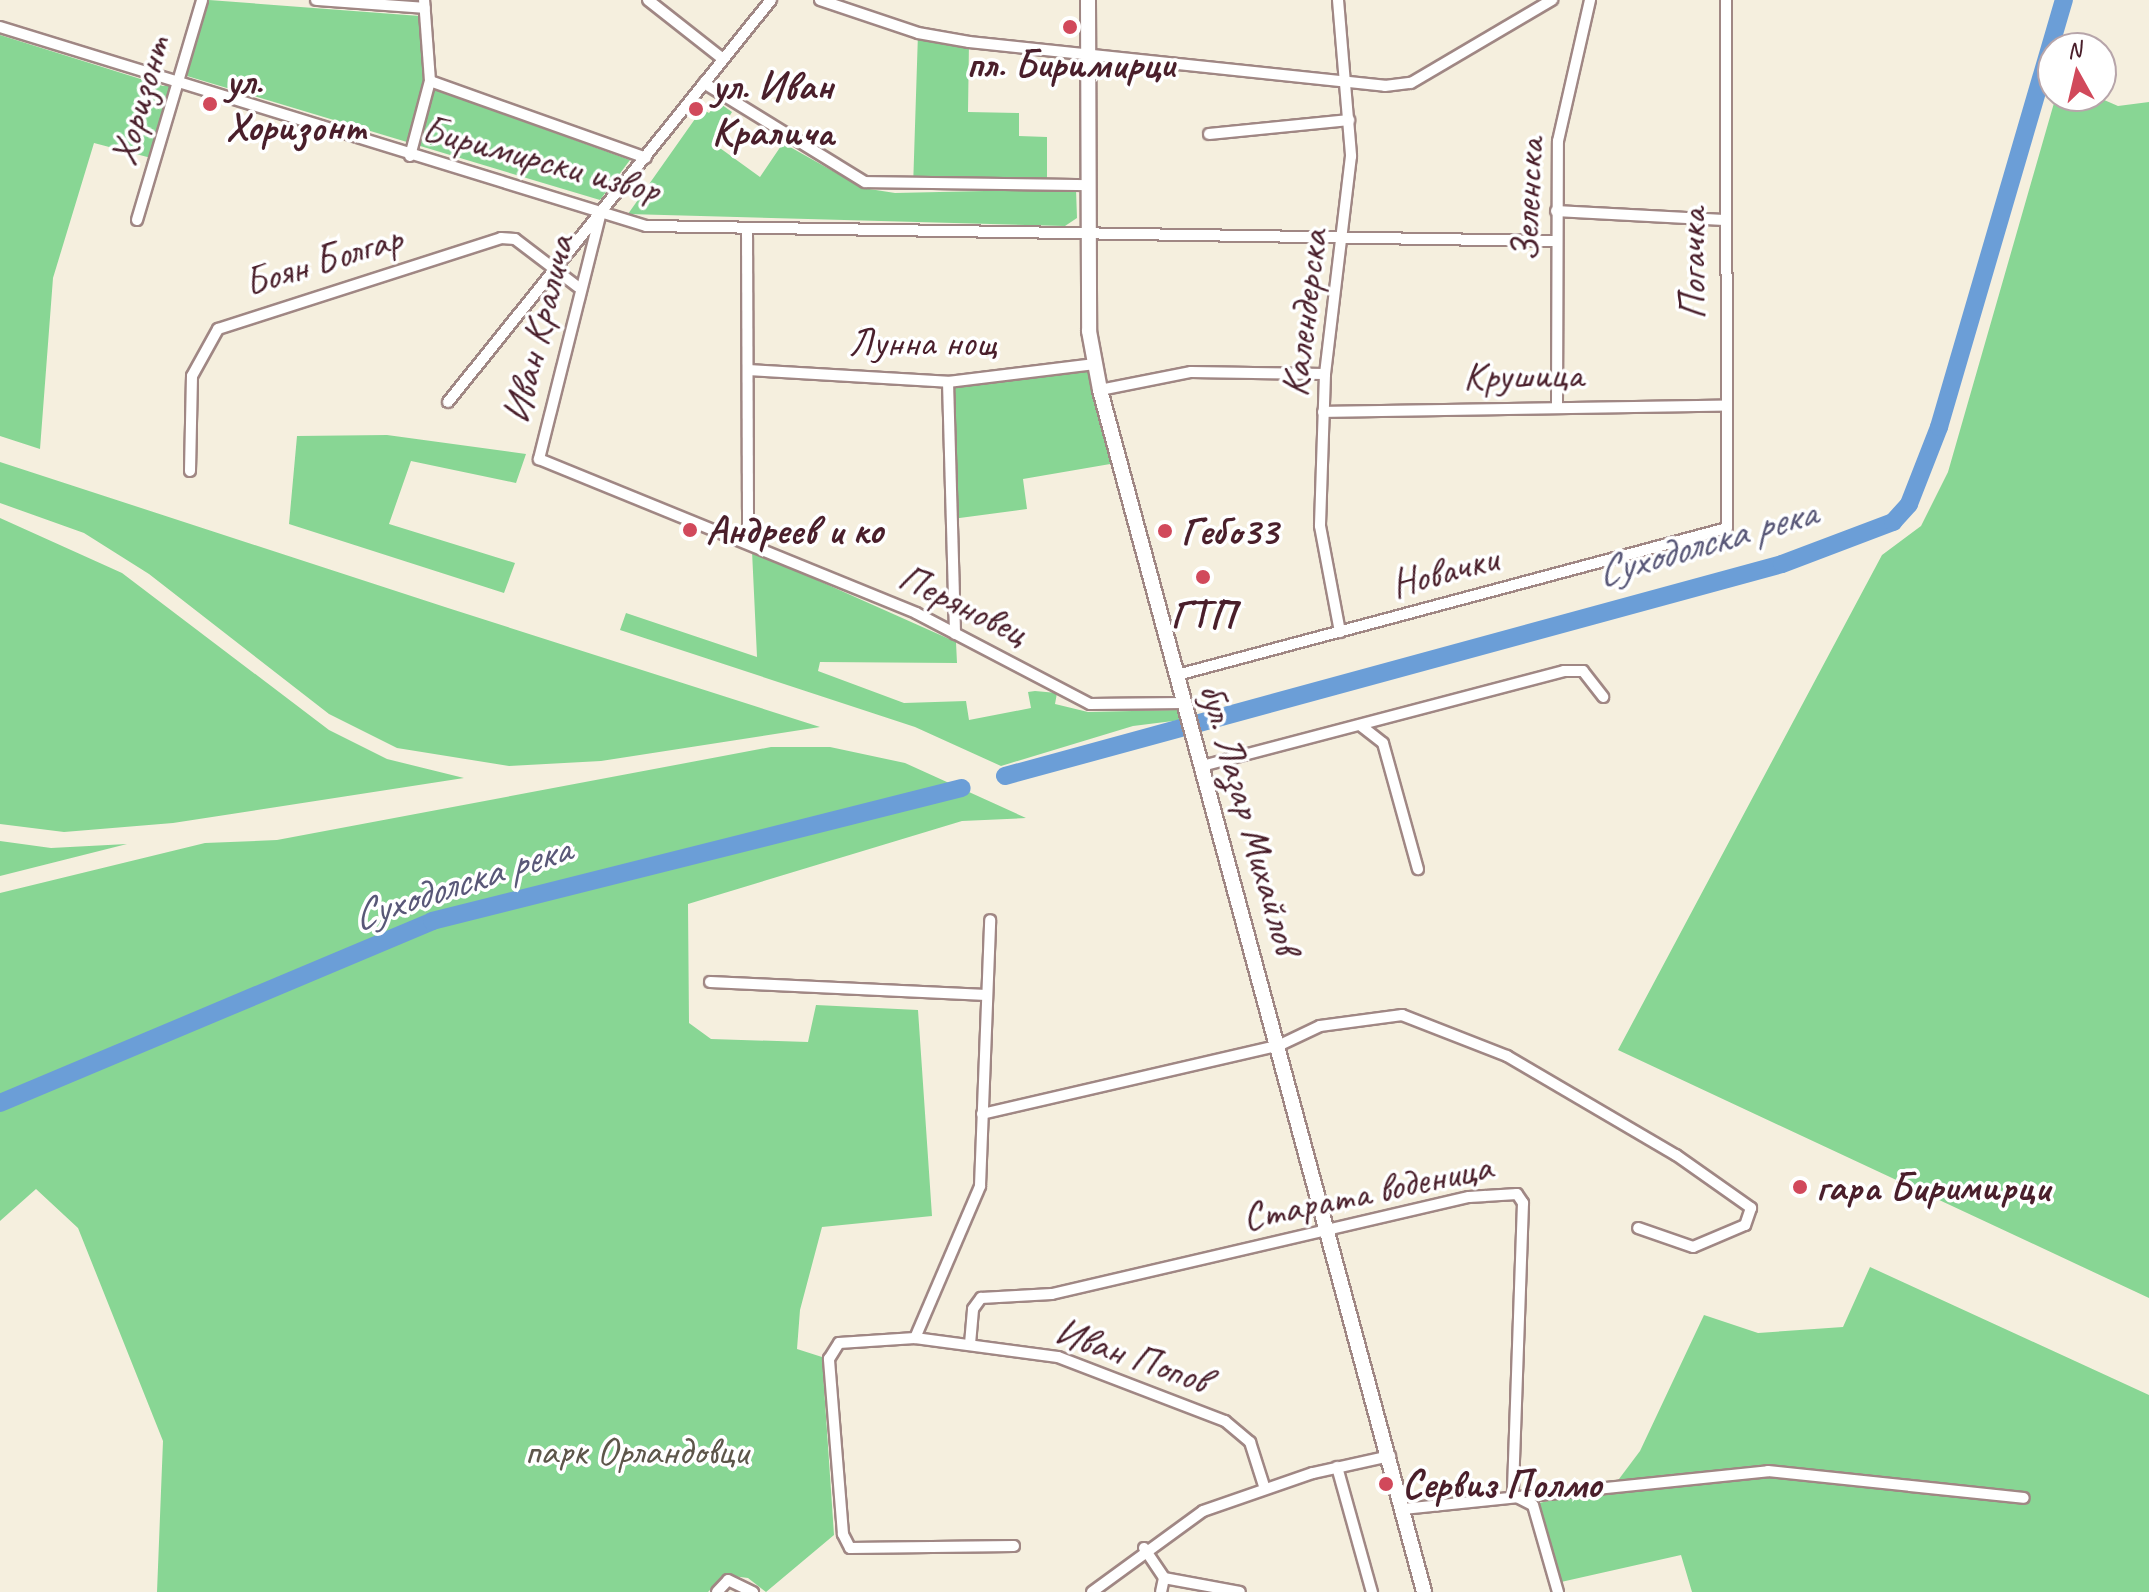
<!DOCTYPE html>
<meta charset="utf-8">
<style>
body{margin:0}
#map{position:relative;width:2149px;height:1592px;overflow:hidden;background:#f5efde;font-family:Caveat,sans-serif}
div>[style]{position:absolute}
.green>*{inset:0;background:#88d694}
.river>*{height:18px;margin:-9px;padding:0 9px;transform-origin:9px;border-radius:9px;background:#6b9ed7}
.roads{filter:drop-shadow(2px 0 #a08784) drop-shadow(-2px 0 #a08784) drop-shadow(0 2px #a08784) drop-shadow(0 -2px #a08784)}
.minor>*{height:10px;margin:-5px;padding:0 5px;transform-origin:5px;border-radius:5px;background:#fff}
.tertiary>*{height:14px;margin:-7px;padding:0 7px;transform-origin:7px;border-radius:7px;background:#fff}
.dots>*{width:22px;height:22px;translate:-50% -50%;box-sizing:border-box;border:4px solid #fff;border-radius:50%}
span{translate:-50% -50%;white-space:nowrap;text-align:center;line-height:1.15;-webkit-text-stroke:7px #fff;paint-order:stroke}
.poi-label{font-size:40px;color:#4a1f2b;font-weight:700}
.left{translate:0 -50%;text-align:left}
.street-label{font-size:40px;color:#4a1f2b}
.park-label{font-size:40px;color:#5d564a}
.water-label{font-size:42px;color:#595878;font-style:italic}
.north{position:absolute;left:2037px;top:32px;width:80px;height:80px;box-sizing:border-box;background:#fff;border:2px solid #b7a5aa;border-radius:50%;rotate:352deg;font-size:22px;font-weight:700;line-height:32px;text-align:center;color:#4a1f2b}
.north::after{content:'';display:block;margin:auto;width:28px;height:36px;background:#d1495b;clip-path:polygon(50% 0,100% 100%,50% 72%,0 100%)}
</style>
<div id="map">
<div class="green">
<div style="clip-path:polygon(209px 0,420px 16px,425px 86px,630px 160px,600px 200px,187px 76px)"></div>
<div style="clip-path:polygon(918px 33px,969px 42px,968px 112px,1019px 113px,1019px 136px,1047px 137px,1047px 185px,913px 188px)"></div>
<div style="clip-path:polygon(0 35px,163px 86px,177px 83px,155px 159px,94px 143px,53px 278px,40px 449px,0 436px)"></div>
<div style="clip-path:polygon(2056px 96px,2095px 96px,2118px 106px,2149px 102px,2149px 1298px,1618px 1050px,1882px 555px,1921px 526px,1948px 472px)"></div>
<div style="clip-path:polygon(718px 102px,732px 112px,713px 143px,760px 177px,783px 143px,863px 188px,895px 193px,1076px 189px,1077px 218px,1065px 226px,628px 214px,702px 109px,709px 113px)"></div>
<div style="clip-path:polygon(1095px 364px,1116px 463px,1023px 479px,1027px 509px,952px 519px,948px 382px)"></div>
<div style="clip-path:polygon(387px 435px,526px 454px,516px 483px,411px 461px,389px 524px,515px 563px,504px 593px,289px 524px,297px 436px)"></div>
<div style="clip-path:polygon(0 462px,448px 608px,820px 727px,601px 761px,509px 766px,397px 748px,329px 714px,149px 574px,84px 533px,0 503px)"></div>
<div style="clip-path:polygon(0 518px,122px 573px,329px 730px,387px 759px,464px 778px,173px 823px,64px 832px,0 824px)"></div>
<div style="clip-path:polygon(752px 551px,956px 642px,957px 663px,820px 662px,818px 671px,904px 703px,966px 701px,969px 720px,1031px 708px,1028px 692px,1035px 691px,1057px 693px,1055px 704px,1088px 712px,1177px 710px,1181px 720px,1133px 726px,1001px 766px,915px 727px,620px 630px,626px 613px,757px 657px)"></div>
<div style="clip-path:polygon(771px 747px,830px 747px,905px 763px,1026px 818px,962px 821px,688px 904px,689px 1023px,711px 1039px,808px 1042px,816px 1005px,918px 1010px,932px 1216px,822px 1227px,800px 1310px,797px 1349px,822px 1357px,834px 1535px,766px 1592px,748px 1578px,725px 1575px,708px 1592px,157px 1592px,163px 1441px,78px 1228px,36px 1189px,0 1221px,0 893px,205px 843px,277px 840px)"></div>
<div style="clip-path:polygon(0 841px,51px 848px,127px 844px,0 876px)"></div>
<div style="clip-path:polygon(1870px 1267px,2149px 1395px,2149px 1592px,1692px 1592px,1681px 1555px,1561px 1582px,1539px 1503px,1613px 1487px,1640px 1451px,1704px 1315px,1758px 1333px,1843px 1327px)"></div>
</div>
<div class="river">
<div style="left:1005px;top:776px;width:805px;rotate:-15.26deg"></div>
<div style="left:1782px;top:564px;width:119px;rotate:-20.7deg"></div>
<div style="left:1893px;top:522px;width:24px;rotate:-48deg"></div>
<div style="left:1909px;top:504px;width:83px;rotate:-68.7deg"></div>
<div style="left:1939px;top:427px;width:445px;rotate:-73.7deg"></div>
<div style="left:0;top:1103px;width:469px;rotate:-22.8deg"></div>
<div style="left:432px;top:921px;width:546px;rotate:-14.09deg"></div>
</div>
<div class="roads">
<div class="minor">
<div style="left:316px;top:0;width:109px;rotate:4.2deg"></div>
<div style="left:648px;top:0;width:95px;rotate:38.2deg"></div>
<div style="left:820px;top:0;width:103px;rotate:18.6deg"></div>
<div style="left:918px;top:33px;width:52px;rotate:10deg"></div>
<div style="left:969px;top:42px;width:418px;rotate:6deg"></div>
<div style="left:1385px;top:86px;width:26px;rotate:-7deg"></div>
<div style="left:1411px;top:83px;width:164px;rotate:-30.5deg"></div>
<div style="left:1338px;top:0;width:157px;rotate:85.2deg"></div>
<div style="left:1351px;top:156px;width:220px;rotate:96.8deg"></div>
<div style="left:1325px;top:374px;width:152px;rotate:91.9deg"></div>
<div style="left:1320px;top:526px;width:108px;rotate:79.3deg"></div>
<div style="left:0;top:27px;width:676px;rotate:17.12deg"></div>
<div style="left:646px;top:226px;width:909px;rotate:0.95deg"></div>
<div style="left:430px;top:81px;width:229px;rotate:19.6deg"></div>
<div style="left:704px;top:83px;width:189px;rotate:31.6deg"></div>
<div style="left:865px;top:182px;width:224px;rotate:0.8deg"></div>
<div style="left:1209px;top:134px;width:141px;rotate:-5.7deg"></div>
<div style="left:410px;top:156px;width:78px;rotate:-75.1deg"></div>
<div style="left:430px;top:81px;width:81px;rotate:-94.2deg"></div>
<div style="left:1556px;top:211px;width:168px;rotate:3.1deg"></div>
<div style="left:600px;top:216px;width:251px;rotate:104.1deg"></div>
<div style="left:539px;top:459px;width:407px;rotate:22.2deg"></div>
<div style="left:916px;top:613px;width:196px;rotate:27.6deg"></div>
<div style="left:1090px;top:704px;width:94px;rotate:-0.6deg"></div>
<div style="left:137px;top:220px;width:229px;rotate:-73.5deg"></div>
<div style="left:747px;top:228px;width:315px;rotate:89.8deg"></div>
<div style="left:748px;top:370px;width:200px;rotate:3.4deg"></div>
<div style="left:948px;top:382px;width:148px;rotate:-7deg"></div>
<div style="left:948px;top:382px;width:252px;rotate:88.4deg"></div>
<div style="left:1100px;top:390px;width:93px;rotate:-11.2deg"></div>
<div style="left:1191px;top:372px;width:134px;rotate:0.9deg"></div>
<div style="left:448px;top:402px;width:516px;rotate:-51.22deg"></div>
<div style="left:1557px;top:406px;width:265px;rotate:-89.8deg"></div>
<div style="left:1558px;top:141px;width:145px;rotate:-77.2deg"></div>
<div style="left:1323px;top:412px;width:401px;rotate:-0.9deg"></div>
<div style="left:190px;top:471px;width:95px;rotate:-88.8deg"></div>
<div style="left:192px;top:376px;width:54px;rotate:-61deg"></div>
<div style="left:218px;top:329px;width:297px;rotate:-17.8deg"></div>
<div style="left:501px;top:238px;width:14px;rotate:4deg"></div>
<div style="left:515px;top:239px;width:79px;rotate:37.3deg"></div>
<div style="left:1177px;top:675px;width:569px;rotate:-14.96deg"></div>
<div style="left:1727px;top:528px;width:528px;rotate:-90.11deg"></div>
<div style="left:1360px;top:725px;width:29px;rotate:38deg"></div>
<div style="left:1383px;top:743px;width:131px;rotate:74.5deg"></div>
<div style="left:1202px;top:766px;width:374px;rotate:-14.7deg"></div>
<div style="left:1564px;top:671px;width:19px"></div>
<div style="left:1583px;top:671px;width:33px;rotate:52deg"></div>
<div style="left:710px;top:982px;width:277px;rotate:2.7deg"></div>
<div style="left:982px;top:1114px;width:306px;rotate:-13deg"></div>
<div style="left:1280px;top:1045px;width:44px;rotate:-25.4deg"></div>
<div style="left:1320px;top:1026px;width:83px;rotate:-7.6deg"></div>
<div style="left:1402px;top:1015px;width:113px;rotate:21.3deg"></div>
<div style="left:1507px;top:1056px;width:196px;rotate:30.4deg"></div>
<div style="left:1676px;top:1155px;width:92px;rotate:35.2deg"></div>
<div style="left:1751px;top:1208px;width:18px;rotate:109deg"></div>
<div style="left:1745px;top:1225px;width:56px;rotate:157.1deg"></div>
<div style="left:1693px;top:1247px;width:58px;rotate:-160.9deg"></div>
<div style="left:915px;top:1338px;width:165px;rotate:-66.8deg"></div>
<div style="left:980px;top:1186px;width:266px;rotate:-87.8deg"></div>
<div style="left:970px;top:1344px;width:35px;rotate:-85deg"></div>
<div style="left:973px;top:1309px;width:14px;rotate:-54deg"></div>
<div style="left:981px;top:1298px;width:71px;rotate:-3.2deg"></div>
<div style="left:1052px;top:1294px;width:428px;rotate:-13.1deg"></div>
<div style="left:1469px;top:1197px;width:48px;rotate:-3.6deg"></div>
<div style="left:1517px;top:1194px;width:11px;rotate:56deg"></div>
<div style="left:1523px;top:1203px;width:292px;rotate:92deg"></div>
<div style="left:1513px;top:1495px;width:22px;rotate:27deg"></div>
<div style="left:1533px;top:1505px;width:91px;rotate:74deg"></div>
<div style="left:1337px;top:1467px;width:130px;rotate:74.4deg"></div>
<div style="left:1403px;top:1509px;width:367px;rotate:-5.9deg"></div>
<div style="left:1768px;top:1471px;width:257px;rotate:6deg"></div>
<div style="left:1014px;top:1546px;width:164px;rotate:179.3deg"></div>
<div style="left:850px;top:1548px;width:16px;rotate:-117deg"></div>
<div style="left:843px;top:1534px;width:176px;rotate:-94.6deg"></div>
<div style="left:829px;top:1359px;width:19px;rotate:-58deg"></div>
<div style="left:839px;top:1343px;width:76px;rotate:-3.8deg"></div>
<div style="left:915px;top:1338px;width:144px;rotate:7.6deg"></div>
<div style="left:1058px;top:1357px;width:179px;rotate:21deg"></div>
<div style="left:1225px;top:1421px;width:33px;rotate:40deg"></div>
<div style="left:1250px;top:1442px;width:49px;rotate:72.3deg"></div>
<div style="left:1144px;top:1548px;width:36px;rotate:56deg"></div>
<div style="left:1164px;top:1578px;width:14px;rotate:102deg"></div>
<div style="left:1164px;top:1578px;width:77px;rotate:10.4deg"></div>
<div style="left:717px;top:1592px;width:16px;rotate:-47deg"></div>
<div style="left:728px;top:1580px;width:28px;rotate:26deg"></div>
<div style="left:1092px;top:1592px;width:137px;rotate:-36.1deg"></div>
<div style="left:1203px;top:1511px;width:116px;rotate:-19.1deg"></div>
<div style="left:1313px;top:1473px;width:79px;rotate:-12.4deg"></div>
</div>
<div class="tertiary">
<div style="left:1088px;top:0;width:331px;rotate:89.8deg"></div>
<div style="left:1089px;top:331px;width:60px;rotate:79.4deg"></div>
<div style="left:1100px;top:390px;width:1245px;rotate:74.91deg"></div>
</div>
</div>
<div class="dots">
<div style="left:1070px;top:27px;background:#d1495b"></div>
<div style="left:210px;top:104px;background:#d1495b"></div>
<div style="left:696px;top:109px;background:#d1495b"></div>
<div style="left:690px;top:530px;background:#d1495b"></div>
<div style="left:1165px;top:531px;background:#d1495b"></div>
<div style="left:1203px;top:577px;background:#d1495b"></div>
<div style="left:1800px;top:1187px;background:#d1495b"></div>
<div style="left:1386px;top:1484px;background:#d1495b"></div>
</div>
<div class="poi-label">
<span style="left:1070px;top:64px">пл. Биримирци</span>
<span class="left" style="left:226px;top:104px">ул.<br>Хоризонт</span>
<span class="left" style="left:712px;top:109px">ул. Иван<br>Кралича</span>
<span class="left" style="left:706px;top:530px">Андреев и ко</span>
<span class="left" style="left:1181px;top:531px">Гебо33</span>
<span style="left:1203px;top:614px">ГТП</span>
<span class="left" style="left:1816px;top:1187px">гара Биримирци</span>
<span class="left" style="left:1402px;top:1484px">Сервиз Полмо</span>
</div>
<div class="street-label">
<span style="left:139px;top:101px;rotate:-74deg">Хоризонт</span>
<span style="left:541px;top:159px;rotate:15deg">Биримирски извор</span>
<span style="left:1527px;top:200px;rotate:-87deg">Зеленска</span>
<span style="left:323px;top:260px;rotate:-17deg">Боян Болгар</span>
<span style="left:1692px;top:264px;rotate:-90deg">Погачка</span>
<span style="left:1304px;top:313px;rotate:-83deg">Календерска</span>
<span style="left:538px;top:329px;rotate:-76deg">Иван Кралича</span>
<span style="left:922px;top:342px">Лунна нощ</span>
<span style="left:1523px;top:375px;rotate:-1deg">Крушица</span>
<span style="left:1444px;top:571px;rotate:-15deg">Новачки</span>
<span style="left:963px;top:604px;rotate:26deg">Перяновец</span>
<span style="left:1250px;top:818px;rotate:74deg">бул. Лазар Михайлов</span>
<span style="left:1367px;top:1192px;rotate:-12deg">Старата воденица</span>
<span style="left:1132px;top:1355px;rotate:19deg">Иван Попов</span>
</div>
<div class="park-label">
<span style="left:636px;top:1451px">парк Орландовци</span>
</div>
<div class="water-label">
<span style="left:1706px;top:543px;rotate:-16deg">Суходолска река</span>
<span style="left:461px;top:883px;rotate:-18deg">Суходолска река</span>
</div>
<div class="north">N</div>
</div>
